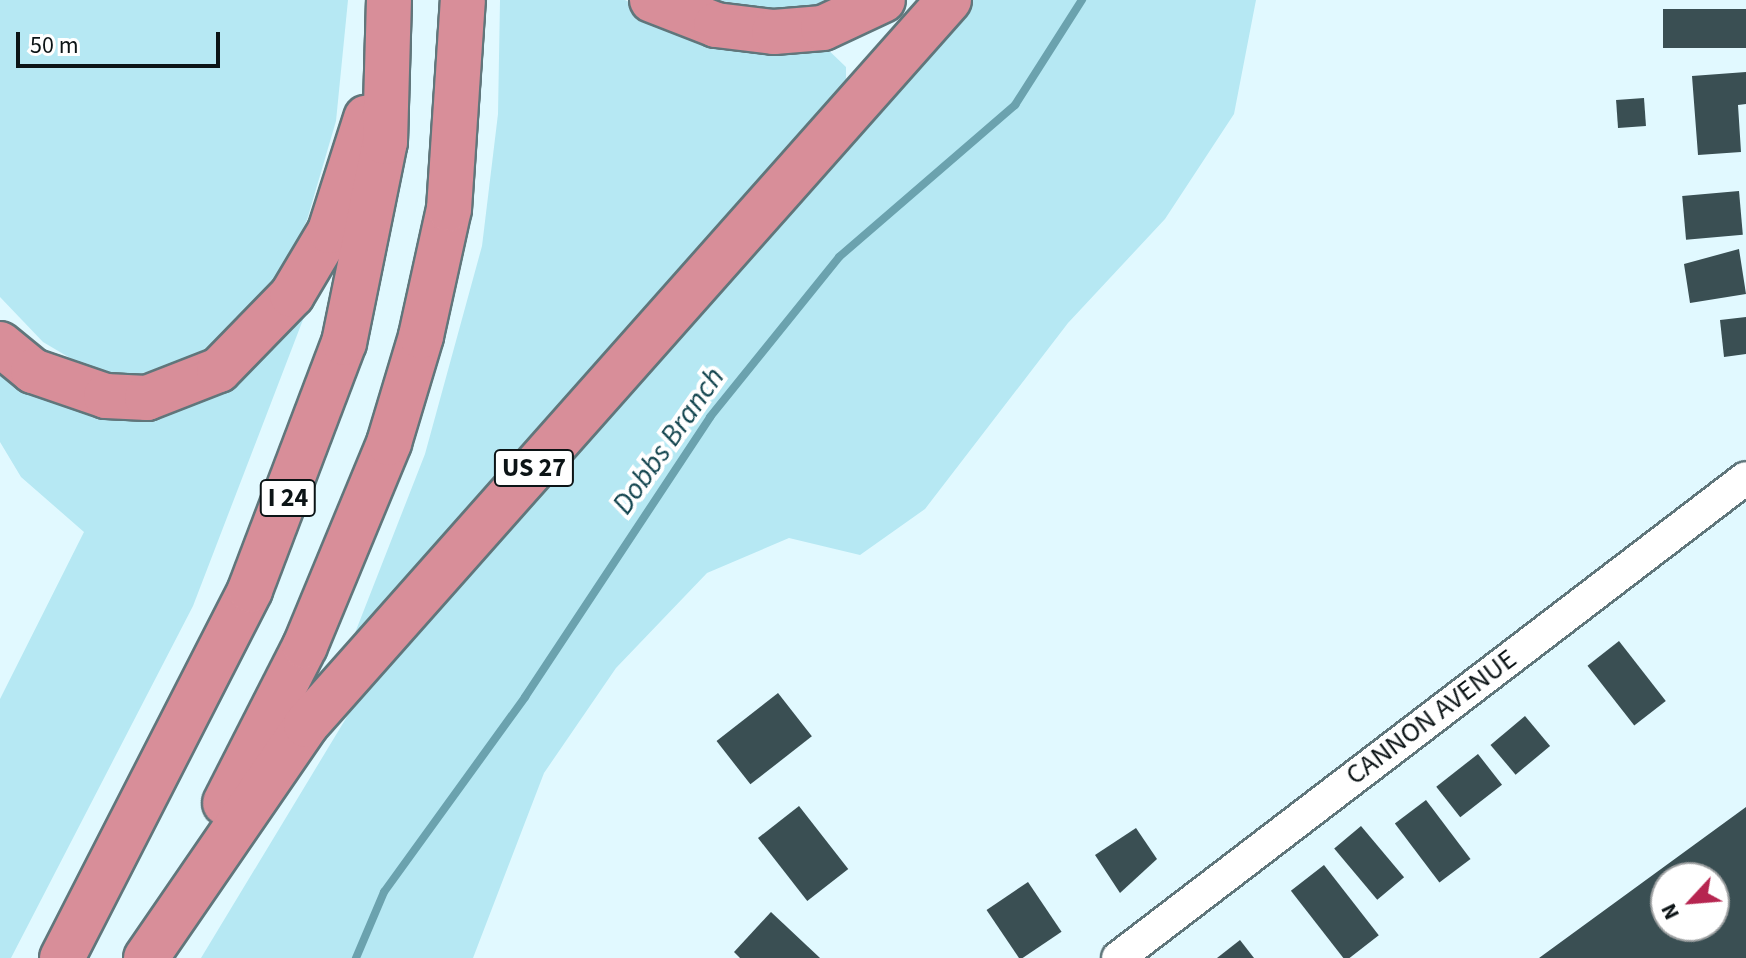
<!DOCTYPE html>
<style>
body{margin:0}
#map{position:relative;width:1746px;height:958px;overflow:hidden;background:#e1f9ff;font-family:"Source Sans 3",sans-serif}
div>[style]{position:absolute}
.green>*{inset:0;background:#b6e8f3}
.stream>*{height:8px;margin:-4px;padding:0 4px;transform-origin:4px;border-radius:4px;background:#6ba2ae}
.building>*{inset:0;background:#3a4f53;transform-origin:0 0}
.roads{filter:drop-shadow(2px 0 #60767b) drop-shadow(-2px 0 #60767b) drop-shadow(0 2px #60767b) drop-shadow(0 -2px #60767b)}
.minor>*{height:32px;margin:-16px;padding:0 16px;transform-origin:16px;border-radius:16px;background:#fff}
.highway>*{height:44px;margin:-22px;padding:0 22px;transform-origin:22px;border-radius:22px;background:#d88e99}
span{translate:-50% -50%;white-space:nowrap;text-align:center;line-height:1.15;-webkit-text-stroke:8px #fff;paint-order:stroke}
.shield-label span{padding:2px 6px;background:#fff;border:2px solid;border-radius:6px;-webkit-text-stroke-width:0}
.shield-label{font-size:26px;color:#0c1416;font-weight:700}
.street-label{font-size:28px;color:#0c1416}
.water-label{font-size:30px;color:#13454f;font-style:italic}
.north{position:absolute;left:1650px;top:862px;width:80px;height:80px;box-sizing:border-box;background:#fff;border:2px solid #9ea1a2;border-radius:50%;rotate:244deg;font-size:22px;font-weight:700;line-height:32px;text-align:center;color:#0c1416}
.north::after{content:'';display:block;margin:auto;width:28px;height:36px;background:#b62550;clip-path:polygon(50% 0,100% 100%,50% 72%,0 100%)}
.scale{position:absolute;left:16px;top:32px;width:204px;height:36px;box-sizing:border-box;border:4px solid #0c1416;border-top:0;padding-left:10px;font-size:24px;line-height:28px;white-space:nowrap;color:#0c1416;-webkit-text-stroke:6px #fff;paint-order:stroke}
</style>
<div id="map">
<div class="green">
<div style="clip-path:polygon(0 0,348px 0,336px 121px,307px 220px,270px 294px,230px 333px,181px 364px,138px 374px,92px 371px,43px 342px,0 297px)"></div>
<div style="clip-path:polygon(500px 0,625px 0,678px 27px,820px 42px,846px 67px,846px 88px,355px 633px,425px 454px,482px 246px,498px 114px)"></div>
<div style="clip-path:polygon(713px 0,844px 0,795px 12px)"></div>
<div style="clip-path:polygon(968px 0,1256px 0,1234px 114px,1165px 219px,1068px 323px,925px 509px,860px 555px,789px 538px,707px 573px,616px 668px,544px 773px,473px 958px,201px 958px,371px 677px)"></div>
<div style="clip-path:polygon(304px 317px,193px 606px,11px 958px,0 958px,0 699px,84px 532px,21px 477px,0 442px,0 356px,31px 385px,243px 369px)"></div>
</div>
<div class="stream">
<div style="left:356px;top:958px;width:72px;rotate:-67deg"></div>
<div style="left:384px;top:892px;width:241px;rotate:-54.1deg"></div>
<div style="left:525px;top:697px;width:336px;rotate:-56.5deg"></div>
<div style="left:710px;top:417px;width:206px;rotate:-51.1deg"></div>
<div style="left:839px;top:257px;width:233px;rotate:-40.8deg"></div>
<div style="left:1015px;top:105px;width:125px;rotate:-57.5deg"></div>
</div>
<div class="building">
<div style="left:1746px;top:9px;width:39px;height:83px;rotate:90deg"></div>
<div style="clip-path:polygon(1746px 72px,1746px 104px,1738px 105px,1741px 152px,1698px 155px,1692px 76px)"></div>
<div style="left:1644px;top:98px;width:28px;height:28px;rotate:86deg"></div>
<div style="left:1739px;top:191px;width:44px;height:57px;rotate:85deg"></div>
<div style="clip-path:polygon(1739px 249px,1746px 294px,1690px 303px,1684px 264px)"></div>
<div style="clip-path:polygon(1746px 317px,1746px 354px,1724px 357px,1720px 320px)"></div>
<div style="left:1619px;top:641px;width:76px;height:40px;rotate:52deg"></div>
<div style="left:778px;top:693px;width:55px;height:78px;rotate:52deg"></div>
<div style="left:1525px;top:716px;width:39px;height:45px;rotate:50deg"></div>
<div style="left:1478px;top:754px;width:39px;height:53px;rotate:52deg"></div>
<div style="left:1426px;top:800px;width:74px;height:39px;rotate:53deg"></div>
<div style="left:799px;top:806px;width:80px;height:52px;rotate:52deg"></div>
<div style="clip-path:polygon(evenodd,1746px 807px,1746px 958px,1539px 958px,1746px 807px,1666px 878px,1714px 878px,1714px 926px,1666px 926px,1666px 878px)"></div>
<div style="left:1361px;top:826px;width:67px;height:35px;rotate:50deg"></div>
<div style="clip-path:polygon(1136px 828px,1157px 859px,1120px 893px,1095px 855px)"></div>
<div style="left:1324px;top:865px;width:89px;height:42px;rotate:52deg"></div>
<div style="left:1028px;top:882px;width:60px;height:50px;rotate:56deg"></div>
<div style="clip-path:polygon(771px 912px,820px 958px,740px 958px,734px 952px)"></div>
<div style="clip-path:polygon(1240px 940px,1254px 958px,1217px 958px)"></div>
</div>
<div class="roads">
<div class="minor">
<div style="left:1118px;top:958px;width:790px;rotate:-37.39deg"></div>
</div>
<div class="highway">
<div style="left:652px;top:0;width:69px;rotate:21.3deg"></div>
<div style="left:716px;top:25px;width:58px;rotate:6.9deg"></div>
<div style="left:774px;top:32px;width:49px;rotate:-4.7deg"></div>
<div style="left:823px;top:28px;width:66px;rotate:-25deg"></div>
<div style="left:0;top:344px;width:43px;rotate:39.3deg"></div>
<div style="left:33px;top:371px;width:77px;rotate:18.9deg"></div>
<div style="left:106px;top:396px;width:41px;rotate:2.8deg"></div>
<div style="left:147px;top:398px;width:77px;rotate:-21.3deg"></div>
<div style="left:219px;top:370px;width:105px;rotate:-45.8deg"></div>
<div style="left:292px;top:295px;width:74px;rotate:-59.3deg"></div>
<div style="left:330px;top:231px;width:119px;rotate:-72.3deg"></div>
<div style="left:225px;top:803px;width:176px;rotate:-63deg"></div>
<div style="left:305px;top:646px;width:220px;rotate:-67.5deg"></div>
<div style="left:389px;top:443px;width:112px;rotate:-73.3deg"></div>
<div style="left:421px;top:336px;width:130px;rotate:-77.6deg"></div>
<div style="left:449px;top:209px;width:209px;rotate:-86.2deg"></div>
<div style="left:62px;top:958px;width:413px;rotate:-62.9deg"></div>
<div style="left:250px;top:590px;width:264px;rotate:-69.2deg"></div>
<div style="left:344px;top:343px;width:205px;rotate:-78.5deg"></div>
<div style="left:385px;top:142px;width:142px;rotate:-88.4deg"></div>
<div style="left:146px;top:958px;width:283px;rotate:-55.5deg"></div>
<div style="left:306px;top:725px;width:969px;rotate:-48.43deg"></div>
</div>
</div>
<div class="shield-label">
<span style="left:534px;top:468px">US 27</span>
<span style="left:288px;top:498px">I 24</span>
</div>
<div class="street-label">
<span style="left:1431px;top:717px;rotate:-37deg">CANNON AVENUE</span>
</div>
<div class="water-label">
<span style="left:669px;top:441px;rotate:-55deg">Dobbs Branch</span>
</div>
<div class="north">N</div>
<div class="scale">50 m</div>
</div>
